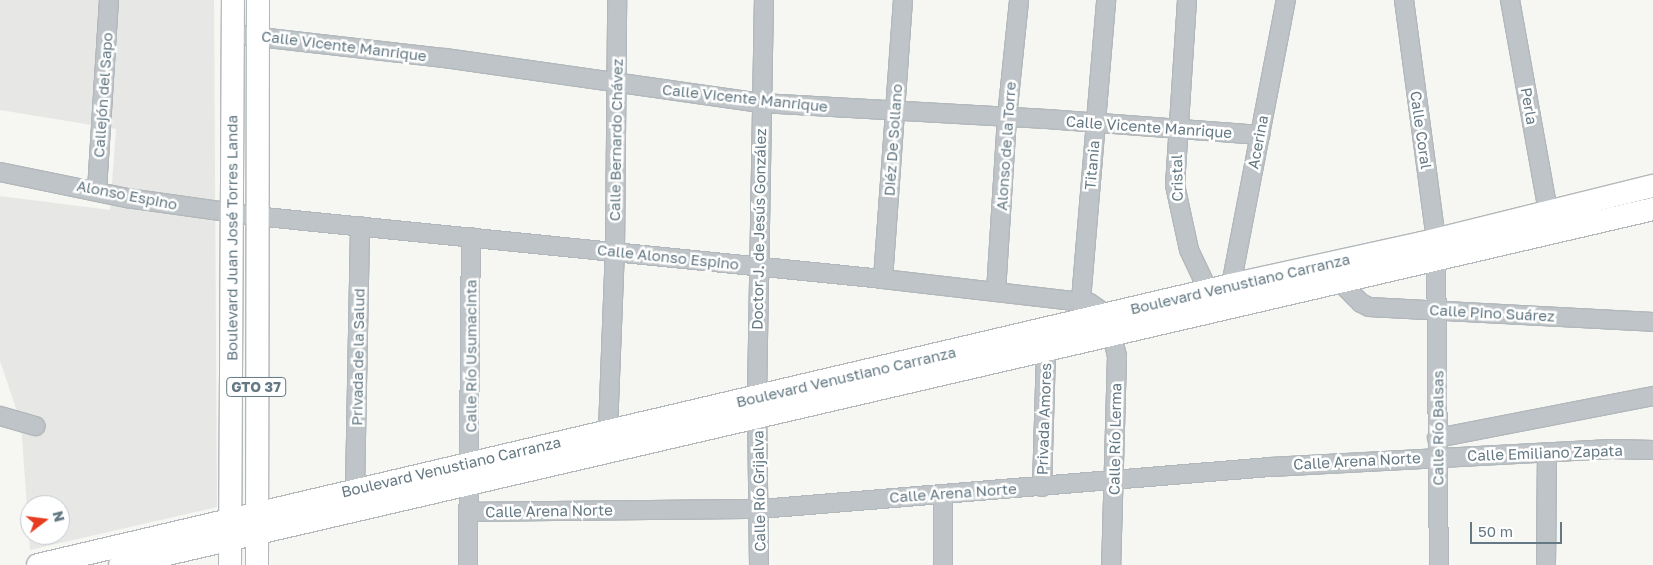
<!DOCTYPE html>
<meta charset="utf-8">
<style>
body{margin:0}
#map{position:relative;width:1653px;height:565px;overflow:hidden;background:#f6f6f2;font-family:"Golos Text",sans-serif}
div>[style]{position:absolute}
.built>*{inset:0;background:#e7e7e6}
.roads{filter:drop-shadow(1px 0 #b2b8bb) drop-shadow(-1px 0 #b2b8bb) drop-shadow(0 1px #b2b8bb) drop-shadow(0 -1px #b2b8bb)}
.minor>*{height:18px;margin:-9px;padding:0 9px;transform-origin:9px;border-radius:9px;background:#bec4c7}
.major>*{height:22px;margin:-11px;padding:0 11px;transform-origin:11px;border-radius:11px;background:#fff}
span{translate:-50% -50%;white-space:nowrap;text-align:center;line-height:1.15;-webkit-text-stroke:5px #fff;paint-order:stroke}
.shield-label span{padding:1px 4px;background:#fff;border:1px solid;border-radius:4px;-webkit-text-stroke-width:0}
.shield-label{font-size:14px;color:#647984;font-weight:700}
.street-label{font-size:15px;color:#647984}
.north{position:absolute;left:20px;top:495px;width:50px;height:50px;box-sizing:border-box;background:#fff;border:1px solid #c1c9ce;border-radius:50%;rotate:75deg;font-size:14px;font-weight:700;line-height:20px;text-align:center;color:#647984}
.north::after{content:'';display:block;margin:auto;width:18px;height:22px;background:#e83c21;clip-path:polygon(50% 0,100% 100%,50% 72%,0 100%)}
.scale{position:absolute;left:1470px;top:522px;width:92px;height:22px;box-sizing:border-box;border:2px solid #647984;border-top:0;padding-left:6px;font-size:15px;line-height:18px;white-space:nowrap;color:#647984;-webkit-text-stroke:4px #fff;paint-order:stroke}
</style>
<div id="map">
<div class="built">
<div style="clip-path:polygon(evenodd,0 0,214px 0,217px 507px,30px 550px,21px 423px,0 361px,0 196px,110px 210px,116px 129px,0 110px,0 0,30px 505px,60px 505px,60px 535px,30px 535px,30px 505px)"></div>
</div>
<div class="roads">
<div class="minor">
<div style="left:1187px;top:0;width:185px;rotate:93.7deg"></div>
<div style="left:1175px;top:185px;width:66px;rotate:77.8deg"></div>
<div style="left:1189px;top:250px;width:44px;rotate:64.6deg"></div>
<div style="left:1404px;top:0;width:242px;rotate:82.4deg"></div>
<div style="left:1436px;top:240px;width:325px;rotate:89.5deg"></div>
<div style="left:1510px;top:0;width:215px;rotate:79.8deg"></div>
<div style="left:233px;top:34px;width:213px;rotate:6.5deg"></div>
<div style="left:445px;top:58px;width:319px;rotate:8.1deg"></div>
<div style="left:761px;top:103px;width:286px;rotate:3.2deg"></div>
<div style="left:1047px;top:119px;width:214px;rotate:4.3deg"></div>
<div style="left:0;top:172px;width:130px;rotate:11.6deg"></div>
<div style="left:127px;top:198px;width:129px;rotate:8deg"></div>
<div style="left:255px;top:216px;width:631px;rotate:5.73deg"></div>
<div style="left:883px;top:279px;width:208px;rotate:6.6deg"></div>
<div style="left:1090px;top:303px;width:21px;rotate:35deg"></div>
<div style="left:1107px;top:315px;width:42px;rotate:76.3deg"></div>
<div style="left:1117px;top:356px;width:209px;rotate:91.6deg"></div>
<div style="left:97px;top:190px;width:190px;rotate:-86.4deg"></div>
<div style="left:883px;top:279px;width:280px;rotate:-85.9deg"></div>
<div style="left:1341px;top:283px;width:28px;rotate:45deg"></div>
<div style="left:1361px;top:303px;width:9px;rotate:27deg"></div>
<div style="left:1369px;top:307px;width:284px;rotate:3deg"></div>
<div style="left:1231px;top:285px;width:290px;rotate:-79.1deg"></div>
<div style="left:996px;top:292px;width:175px;rotate:-86.4deg"></div>
<div style="left:1007px;top:117px;width:118px;rotate:-84.1deg"></div>
<div style="left:1081px;top:300px;width:301px;rotate:-85.2deg"></div>
<div style="left:0;top:416px;width:37px;rotate:16deg"></div>
<div style="left:608px;top:430px;width:179px;rotate:-87.8deg"></div>
<div style="left:615px;top:251px;width:251px;rotate:-89.5deg"></div>
<div style="left:1437px;top:438px;width:220px;rotate:-11deg"></div>
<div style="left:1042px;top:487px;width:136px;rotate:-88.3deg"></div>
<div style="left:355px;top:489px;width:263px;rotate:-88.9deg"></div>
<div style="left:943px;top:494px;width:71px;rotate:90deg"></div>
<div style="left:468px;top:512px;width:292px;rotate:-0.6deg"></div>
<div style="left:760px;top:509px;width:512px;rotate:-4.71deg"></div>
<div style="left:1270px;top:467px;width:342px;rotate:-3deg"></div>
<div style="left:1612px;top:449px;width:41px;rotate:1.4deg"></div>
<div style="left:468px;top:565px;width:328px;rotate:-89.5deg"></div>
<div style="left:759px;top:565px;width:168px;rotate:-90.7deg"></div>
<div style="left:757px;top:397px;width:397px;rotate:-89deg"></div>
<div style="left:1546px;top:565px;width:112px;rotate:-89.5deg"></div>
</div>
<div class="major">
<div style="left:38px;top:565px;width:1225px;rotate:-13.21deg"></div>
<div style="left:1231px;top:285px;width:196px;rotate:-12.4deg"></div>
<div style="left:1422px;top:243px;width:238px;rotate:-13.9deg"></div>
<div style="left:120px;top:565px;width:1574px;rotate:-13.07deg"></div>
<div style="left:230px;top:565px;width:565px;rotate:-89.7deg"></div>
<div style="left:257px;top:565px;width:565px;rotate:-89.9deg"></div>
</div>
</div>
<div class="shield-label">
<span style="left:256px;top:387px">GTO 37</span>
</div>
<div class="street-label">
<span style="left:344px;top:46px;rotate:7deg">Calle Vicente Manrique</span>
<span style="left:103px;top:95px;rotate:-86deg">Callejón del Sapo</span>
<span style="left:745px;top:98px;rotate:6deg">Calle Vicente Manrique</span>
<span style="left:1529px;top:106px;rotate:80deg">Perla</span>
<span style="left:1149px;top:127px;rotate:4deg">Calle Vicente Manrique</span>
<span style="left:1421px;top:130px;rotate:82deg">Calle Coral</span>
<span style="left:616px;top:140px;rotate:-89deg">Calle Bernardo Chávez</span>
<span style="left:893px;top:140px;rotate:-86deg">Diéz De Sollano</span>
<span style="left:1258px;top:142px;rotate:-79deg">Acerina</span>
<span style="left:1006px;top:146px;rotate:-86deg">Alonso de la Torre</span>
<span style="left:1092px;top:165px;rotate:-85deg">Titania</span>
<span style="left:1177px;top:178px;rotate:-91deg">Cristal</span>
<span style="left:127px;top:195px;rotate:11deg">Alonso Espino</span>
<span style="left:759px;top:229px;rotate:-89deg">Doctor J. de Jesús González</span>
<span style="left:232px;top:238px;rotate:-90deg">Boulevard Juan José Torres Landa</span>
<span style="left:668px;top:257px;rotate:6deg">Calle Alonso Espino</span>
<span style="left:1240px;top:284px;rotate:-13deg">Boulevard Venustiano Carranza</span>
<span style="left:1492px;top:313px;rotate:3deg">Calle Pino Suárez</span>
<span style="left:471px;top:356px;rotate:-90deg">Calle Río Usumacinta</span>
<span style="left:358px;top:357px;rotate:-89deg">Privada de la Salud</span>
<span style="left:846px;top:377px;rotate:-13deg">Boulevard Venustiano Carranza</span>
<span style="left:1044px;top:419px;rotate:-88deg">Privada Amores</span>
<span style="left:1438px;top:428px;rotate:-90deg">Calle Río Balsas</span>
<span style="left:1115px;top:439px;rotate:-89deg">Calle Río Lerma</span>
<span style="left:1545px;top:453px;rotate:-2deg">Calle Emiliano Zapata</span>
<span style="left:1357px;top:461px;rotate:-3deg">Calle Arena Norte</span>
<span style="left:451px;top:467px;rotate:-13deg">Boulevard Venustiano Carranza</span>
<span style="left:759px;top:491px;rotate:-91deg">Calle Río Grijalva</span>
<span style="left:953px;top:493px;rotate:-4deg">Calle Arena Norte</span>
<span style="left:549px;top:511px;rotate:-1deg">Calle Arena Norte</span>
</div>
<div class="north">N</div>
<div class="scale">50 m</div>
</div>
